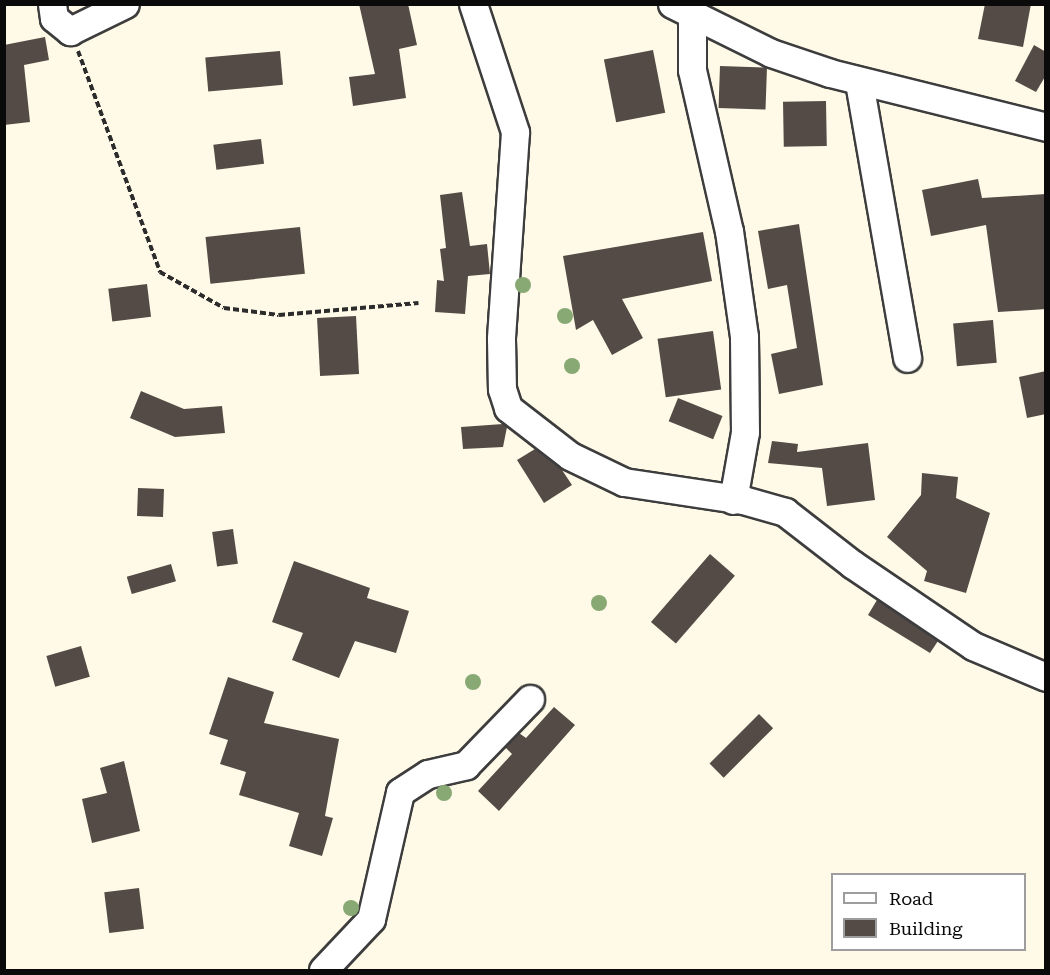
<!DOCTYPE html>
<style>
body{margin:0}
#map{position:relative;width:1050px;height:975px;overflow:hidden;background:#fffae7;font-family:"Roboto Serif",serif}
div>[style]{position:absolute}
.building>*{inset:0;background:#544b46;transform-origin:0 0}
.path>*{height:4px;margin-top:-2px;transform-origin:0;background:repeating-linear-gradient(90deg,#2c2c2c 0 6px,transparent 0 9px)}
.roads{filter:drop-shadow(2px 0 #3d3d3d) drop-shadow(-2px 0 #3d3d3d) drop-shadow(0 2px #3d3d3d) drop-shadow(0 -2px #3d3d3d)}
.minor>*{height:27px;margin:-13.5px;padding:0 13.5px;transform-origin:13.5px;border-radius:13.5px;background:#fff}
.trees>*{width:16px;height:16px;margin:-8px;border-radius:50%;background:#89a974}
span{translate:-50% -50%;white-space:nowrap;text-align:center;line-height:1.15;-webkit-text-stroke:6px #fff;paint-order:stroke}
.frame{position:absolute;inset:0;border:6px solid #0a0a0a;pointer-events:none}
.legend{position:absolute;left:831px;top:873px;width:195px;height:78px;box-sizing:border-box;background:#fff;border:2px solid #9d9d9d;margin:0;padding:8px 10px;list-style:none;font-size:18px;color:#0a0a0a}
.legend li{display:flex;align-items:center;gap:12px;height:30px}
.legend b{width:30px;border:2px solid #9d9d9d}
</style>
<div id="map">
<div class="building">
<div style="clip-path:polygon(359px 4px,408px 4px,417px 45px,399px 49px,406px 98px,353px 106px,349px 77px,375px 74px)"></div>
<div style="clip-path:polygon(985px 4px,1031px 4px,1023px 47px,978px 39px)"></div>
<div style="clip-path:polygon(45px 37px,49px 60px,24px 65px,30px 122px,4px 125px,4px 45px)"></div>
<div style="clip-path:polygon(1034px 45px,1046px 52px,1046px 75px,1036px 92px,1015px 81px)"></div>
<div style="left:653px;top:50px;width:64px;height:50px;rotate:79deg"></div>
<div style="left:280px;top:51px;width:34px;height:75px;rotate:85deg"></div>
<div style="left:720px;top:66px;width:47px;height:42px;rotate:2deg"></div>
<div style="left:826px;top:101px;width:45px;height:43px;rotate:89deg"></div>
<div style="left:261px;top:139px;width:25px;height:48px;rotate:83deg"></div>
<div style="clip-path:polygon(978px 179px,982px 198px,1046px 194px,1046px 309px,998px 312px,986px 225px,931px 236px,922px 190px)"></div>
<div style="clip-path:polygon(462px 192px,470px 246px,487px 244px,490px 274px,468px 276px,465px 314px,435px 312px,437px 280px,444px 281px,440px 249px,446px 248px,440px 195px)"></div>
<div style="clip-path:polygon(799px 224px,823px 385px,779px 394px,771px 354px,797px 348px,787px 285px,768px 289px,758px 231px)"></div>
<div style="left:300px;top:227px;width:47px;height:95px;rotate:84deg"></div>
<div style="clip-path:polygon(703px 232px,712px 281px,622px 299px,643px 338px,612px 355px,593px 320px,576px 330px,563px 256px)"></div>
<div style="left:147px;top:284px;width:33px;height:39px;rotate:83deg"></div>
<div style="left:356px;top:316px;width:58px;height:39px;rotate:87deg"></div>
<div style="left:993px;top:320px;width:43px;height:40px;rotate:85deg"></div>
<div style="left:713px;top:331px;width:59px;height:56px;rotate:82deg"></div>
<div style="clip-path:polygon(1046px 371px,1046px 414px,1027px 418px,1019px 377px)"></div>
<div style="clip-path:polygon(141px 391px,184px 409px,222px 406px,225px 433px,175px 437px,130px 418px)"></div>
<div style="left:678px;top:398px;width:48px;height:25px;rotate:22deg"></div>
<div style="clip-path:polygon(503px 424px,507px 427px,503px 447px,463px 449px,461px 427px)"></div>
<div style="clip-path:polygon(772px 441px,798px 444px,797px 452px,868px 443px,875px 500px,827px 506px,822px 468px,768px 463px)"></div>
<div style="clip-path:polygon(535px 449px,562px 470px,572px 485px,544px 503px,517px 460px)"></div>
<div style="clip-path:polygon(922px 473px,958px 477px,956px 498px,990px 513px,966px 593px,924px 581px,927px 571px,887px 537px,921px 495px)"></div>
<div style="left:138px;top:488px;width:26px;height:28px;rotate:2deg"></div>
<div style="left:233px;top:529px;width:35px;height:21px;rotate:82deg"></div>
<div style="left:710px;top:554px;width:33px;height:90px;rotate:41deg"></div>
<div style="clip-path:polygon(294px 561px,370px 588px,367px 598px,409px 611px,396px 653px,355px 641px,339px 678px,292px 660px,303px 633px,272px 622px)"></div>
<div style="left:171px;top:564px;width:18px;height:46px;rotate:74deg"></div>
<div style="clip-path:polygon(877px 600px,938px 641px,930px 653px,868px 615px)"></div>
<div style="left:81px;top:646px;width:32px;height:36px;rotate:74deg"></div>
<div style="clip-path:polygon(228px 677px,274px 692px,264px 723px,339px 739px,325px 816px,333px 818px,322px 856px,289px 846px,299px 813px,239px 795px,246px 772px,220px 764px,228px 740px,209px 734px)"></div>
<div style="clip-path:polygon(554px 707px,575px 725px,499px 811px,478px 791px,512px 754px,505px 747px,519px 733px,526px 738px)"></div>
<div style="left:759px;top:714px;width:20px;height:70px;rotate:45deg"></div>
<div style="clip-path:polygon(124px 761px,140px 831px,92px 843px,82px 799px,107px 793px,100px 768px)"></div>
<div style="left:139px;top:888px;width:41px;height:35px;rotate:83deg"></div>
</div>
<div class="path">
<div style="left:78px;top:51px;width:236px;rotate:69.6deg"></div>
<div style="left:160px;top:272px;width:73px;rotate:29.4deg"></div>
<div style="left:224px;top:308px;width:55px;rotate:7.3deg"></div>
<div style="left:279px;top:315px;width:140px;rotate:-4.9deg"></div>
</div>
<div class="roads">
<div class="minor">
<div style="left:52px;top:4px;width:14px;rotate:82deg"></div>
<div style="left:54px;top:18px;width:21px;rotate:39deg"></div>
<div style="left:70px;top:31px;width:61px;rotate:-26.1deg"></div>
<div style="left:473px;top:4px;width:135px;rotate:71.8deg"></div>
<div style="left:515px;top:132px;width:207px;rotate:93.9deg"></div>
<div style="left:501px;top:339px;width:50px;rotate:88.9deg"></div>
<div style="left:502px;top:389px;width:20px;rotate:72deg"></div>
<div style="left:508px;top:408px;width:78px;rotate:37.7deg"></div>
<div style="left:570px;top:456px;width:60px;rotate:25.7deg"></div>
<div style="left:624px;top:482px;width:120px;rotate:8.6deg"></div>
<div style="left:743px;top:500px;width:44px;rotate:15.9deg"></div>
<div style="left:785px;top:512px;width:85px;rotate:37.8deg"></div>
<div style="left:852px;top:564px;width:146px;rotate:34.1deg"></div>
<div style="left:973px;top:646px;width:79px;rotate:23deg"></div>
<div style="left:672px;top:4px;width:110px;rotate:26.3deg"></div>
<div style="left:771px;top:53px;width:62px;rotate:18.7deg"></div>
<div style="left:830px;top:73px;width:223px;rotate:14deg"></div>
<div style="left:692px;top:16px;width:54px;rotate:90deg"></div>
<div style="left:692px;top:70px;width:165px;rotate:77.1deg"></div>
<div style="left:729px;top:231px;width:107px;rotate:81.9deg"></div>
<div style="left:744px;top:337px;width:95px;rotate:89.4deg"></div>
<div style="left:745px;top:432px;width:69px;rotate:100deg"></div>
<div style="left:859px;top:82px;width:280px;rotate:80.1deg"></div>
<div style="left:323px;top:970px;width:70px;rotate:-46.7deg"></div>
<div style="left:371px;top:919px;width:130px;rotate:-77.1deg"></div>
<div style="left:400px;top:792px;width:33px;rotate:-33deg"></div>
<div style="left:428px;top:774px;width:39px;rotate:-13deg"></div>
<div style="left:466px;top:765px;width:92px;rotate:-45.9deg"></div>
</div>
</div>
<div class="trees">
<div style="left:523px;top:285px"></div>
<div style="left:565px;top:316px"></div>
<div style="left:572px;top:366px"></div>
<div style="left:599px;top:603px"></div>
<div style="left:473px;top:682px"></div>
<div style="left:444px;top:793px"></div>
<div style="left:351px;top:908px"></div>
</div>
<div class="frame"></div>
<ul class="legend">
<li><b style="height:8px;background:#fff"></b>Road</li>
<li><b style="height:16px;background:#544b46"></b>Building</li>
</ul>
</div>
